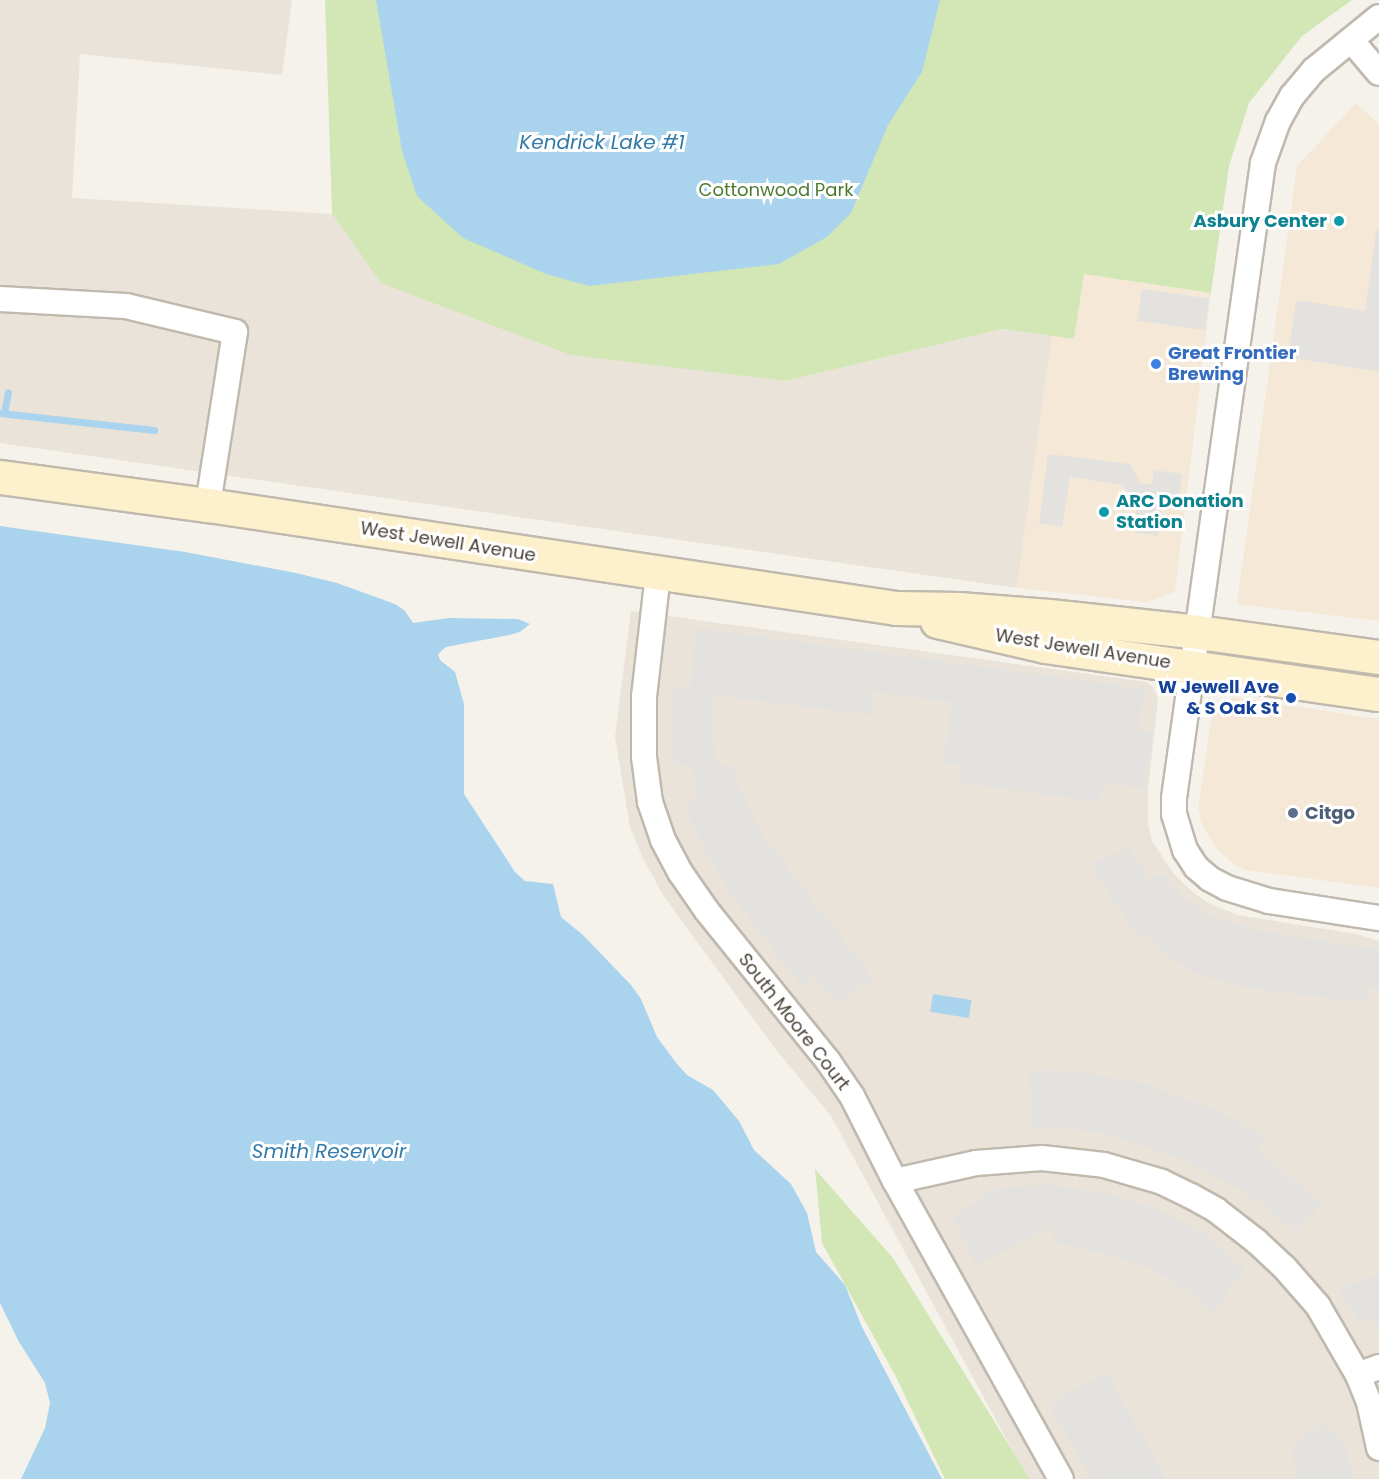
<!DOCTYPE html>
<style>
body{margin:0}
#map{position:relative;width:1379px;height:1479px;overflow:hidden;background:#f5f2eb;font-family:Poppins,sans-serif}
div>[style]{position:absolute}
.residential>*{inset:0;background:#e9e3d9}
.commercial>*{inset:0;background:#f5e8d7}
.green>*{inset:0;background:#d2e7b5}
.parking>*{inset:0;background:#e4e2df;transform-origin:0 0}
.water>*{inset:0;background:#aad4ee;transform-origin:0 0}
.stream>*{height:7px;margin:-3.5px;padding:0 3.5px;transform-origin:3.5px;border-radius:3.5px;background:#aad4ee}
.roads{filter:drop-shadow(2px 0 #c0b9ad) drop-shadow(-2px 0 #c0b9ad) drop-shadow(0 2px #c0b9ad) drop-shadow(0 -2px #c0b9ad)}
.street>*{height:24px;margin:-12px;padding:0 12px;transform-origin:12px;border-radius:12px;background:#fff}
.secondary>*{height:33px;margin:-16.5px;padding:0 16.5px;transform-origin:16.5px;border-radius:16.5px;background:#fdf0cd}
.dots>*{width:16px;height:16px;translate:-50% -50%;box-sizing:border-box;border:3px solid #fff;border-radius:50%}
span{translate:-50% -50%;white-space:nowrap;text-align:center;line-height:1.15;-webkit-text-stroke:6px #fff;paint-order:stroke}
.park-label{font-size:18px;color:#4c7a2d}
.culture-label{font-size:18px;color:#0d838f;font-weight:700}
.right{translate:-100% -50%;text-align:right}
.left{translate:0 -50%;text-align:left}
.shop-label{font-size:18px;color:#366cbe;font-weight:700}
.street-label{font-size:18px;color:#494239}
.transit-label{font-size:18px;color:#164399;font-weight:700}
.service-label{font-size:18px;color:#4e5e75;font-weight:700}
.water-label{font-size:20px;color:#327aaa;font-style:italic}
</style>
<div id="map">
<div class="residential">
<div style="clip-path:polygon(0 0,292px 0,282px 75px,80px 54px,72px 198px,332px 214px,381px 283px,786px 381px,1002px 329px,1052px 336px,1017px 588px,0 443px)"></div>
<div style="clip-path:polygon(631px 611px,1146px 682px,1153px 687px,1158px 699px,1148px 790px,1148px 824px,1152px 841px,1173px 873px,1188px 888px,1205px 901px,1237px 915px,1356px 934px,1379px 941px,1379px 1479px,1028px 1479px,831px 1116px,777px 1051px,684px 924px,663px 895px,642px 856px,630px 827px,615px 737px)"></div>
</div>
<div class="commercial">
<div style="clip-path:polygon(1356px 103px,1379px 124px,1379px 621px,1237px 604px,1297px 166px)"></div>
<div style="clip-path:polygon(1084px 274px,1211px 293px,1175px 592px,1146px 602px,1017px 588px,1052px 336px,1074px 339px)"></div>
<div style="clip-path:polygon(1233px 697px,1379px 719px,1379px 888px,1247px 870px,1236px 866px,1216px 848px,1203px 827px,1198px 808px,1213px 707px)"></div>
</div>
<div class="green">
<div style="clip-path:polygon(325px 0,1352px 0,1302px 36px,1249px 103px,1229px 166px,1211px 293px,1084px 274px,1074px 339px,1002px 329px,786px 381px,571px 355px,381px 283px,332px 214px)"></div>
<div style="clip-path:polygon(815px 1169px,893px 1258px,1030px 1479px,945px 1479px,896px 1377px,822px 1243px)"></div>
</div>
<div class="parking">
<div style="clip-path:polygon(1379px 228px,1379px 372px,1288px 357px,1296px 300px,1365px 311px,1376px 232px)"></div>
<div style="left:1142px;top:289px;width:68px;height:32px;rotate:8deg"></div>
<div style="clip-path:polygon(1048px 454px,1130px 464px,1140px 483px,1152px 484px,1154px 470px,1182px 474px,1178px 508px,1162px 507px,1158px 536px,1133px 532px,1137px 502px,1121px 485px,1070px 477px,1062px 527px,1039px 523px)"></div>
<div style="clip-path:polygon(696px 628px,1144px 689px,1138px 731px,1152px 733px,1145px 789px,1103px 782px,1100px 802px,958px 782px,960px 765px,944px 762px,952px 702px,873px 692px,871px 715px,713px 695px,713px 739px,717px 766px,732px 765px,742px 795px,761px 834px,873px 978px,837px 1006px,815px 976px,802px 986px,738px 904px,710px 860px,683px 804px,699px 798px,691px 765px,675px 766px,672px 753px,673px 688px,690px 688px)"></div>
<div style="clip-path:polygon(1130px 847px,1149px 880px,1163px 874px,1182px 895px,1206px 913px,1220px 919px,1260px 931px,1379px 950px,1379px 991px,1367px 986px,1366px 1003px,1238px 986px,1200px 975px,1182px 966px,1131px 926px,1098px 877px,1093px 862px)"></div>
<div style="clip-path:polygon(1044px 1070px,1091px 1074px,1142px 1083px,1214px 1109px,1266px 1138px,1257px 1152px,1281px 1169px,1321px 1206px,1296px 1232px,1244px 1191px,1178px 1157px,1104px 1133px,1059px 1127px,1030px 1127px,1031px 1089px,1028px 1072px)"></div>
<div style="clip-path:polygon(1049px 1185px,1105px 1193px,1157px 1209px,1204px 1234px,1246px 1269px,1212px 1312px,1179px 1285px,1144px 1266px,1122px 1258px,1057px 1243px,1049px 1227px,976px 1265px,953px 1217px,988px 1193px,1006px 1187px)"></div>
<div style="clip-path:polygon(1379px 1273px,1379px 1332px,1374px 1318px,1360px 1323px,1338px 1290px)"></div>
<div style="clip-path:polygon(1106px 1372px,1166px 1479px,1092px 1479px,1049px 1405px)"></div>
<div style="clip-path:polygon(1322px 1422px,1346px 1445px,1352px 1479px,1297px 1479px,1291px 1450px)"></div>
</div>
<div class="water">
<div style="clip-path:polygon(376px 0,940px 0,922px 72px,888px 125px,851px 213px,827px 237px,779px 264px,589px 286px,546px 274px,463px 238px,417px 196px,402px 151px)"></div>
<div style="clip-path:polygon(0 526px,185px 552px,296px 573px,337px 583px,395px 604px,405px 611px,413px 623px,449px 618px,518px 619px,530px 624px,520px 632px,509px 635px,446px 647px,438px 654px,440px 660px,455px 672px,464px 704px,464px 794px,515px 872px,525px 881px,553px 884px,561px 917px,583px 935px,631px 985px,641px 999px,657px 1037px,677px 1064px,687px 1075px,713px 1090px,739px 1121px,754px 1150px,791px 1184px,807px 1213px,816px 1252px,845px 1285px,862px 1327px,942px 1479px,21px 1479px,45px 1428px,50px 1403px,45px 1383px,19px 1342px,0 1303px)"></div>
<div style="left:933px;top:994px;width:39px;height:18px;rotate:9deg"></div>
</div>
<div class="stream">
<div style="left:0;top:413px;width:155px;rotate:6.3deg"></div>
<div style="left:4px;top:413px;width:21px;rotate:-79deg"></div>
</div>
<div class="roads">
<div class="street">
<div style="left:1379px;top:17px;width:84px;rotate:140.8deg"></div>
<div style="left:1314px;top:70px;width:34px;rotate:130deg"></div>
<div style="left:1292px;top:96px;width:29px;rotate:119deg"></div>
<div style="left:1278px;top:121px;width:45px;rotate:109.7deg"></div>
<div style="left:1263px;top:163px;width:641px;rotate:97.98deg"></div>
<div style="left:1174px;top:798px;width:16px;rotate:90deg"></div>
<div style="left:1174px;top:814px;width:38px;rotate:73deg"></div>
<div style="left:1185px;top:850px;width:20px;rotate:57deg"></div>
<div style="left:1196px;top:867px;width:18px;rotate:41deg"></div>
<div style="left:1210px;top:879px;width:19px;rotate:28deg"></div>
<div style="left:1227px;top:888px;width:44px;rotate:17.2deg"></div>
<div style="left:1269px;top:901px;width:111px;rotate:8.8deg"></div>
<div style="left:1351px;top:40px;width:43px;rotate:49.7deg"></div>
<div style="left:0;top:299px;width:126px;rotate:3.2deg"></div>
<div style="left:126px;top:306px;width:112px;rotate:13.4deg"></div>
<div style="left:235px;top:332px;width:175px;rotate:98.9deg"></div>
<div style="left:658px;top:574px;width:123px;rotate:96.5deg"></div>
<div style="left:644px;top:696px;width:61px;rotate:90deg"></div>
<div style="left:644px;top:757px;width:45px;rotate:82.4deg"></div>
<div style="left:650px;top:802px;width:40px;rotate:71.1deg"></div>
<div style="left:663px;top:840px;width:36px;rotate:62deg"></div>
<div style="left:680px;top:872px;width:47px;rotate:55.3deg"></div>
<div style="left:707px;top:911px;width:193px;rotate:51.1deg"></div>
<div style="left:828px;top:1061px;width:42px;rotate:55.6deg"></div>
<div style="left:852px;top:1096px;width:95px;rotate:63.2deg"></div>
<div style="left:895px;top:1181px;width:341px;rotate:60.9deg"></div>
<div style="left:895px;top:1181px;width:83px;rotate:-12.5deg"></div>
<div style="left:976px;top:1163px;width:66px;rotate:-4.3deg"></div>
<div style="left:1042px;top:1158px;width:62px;rotate:6.4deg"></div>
<div style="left:1104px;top:1165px;width:60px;rotate:16.3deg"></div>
<div style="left:1162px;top:1182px;width:32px;rotate:26deg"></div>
<div style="left:1191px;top:1196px;width:29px;rotate:29deg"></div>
<div style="left:1216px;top:1210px;width:51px;rotate:37.8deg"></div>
<div style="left:1256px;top:1241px;width:38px;rotate:43deg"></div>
<div style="left:1284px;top:1267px;width:52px;rotate:48.9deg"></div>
<div style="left:1318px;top:1306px;width:80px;rotate:59.9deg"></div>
<div style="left:1358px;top:1375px;width:29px;rotate:68deg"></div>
<div style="left:1369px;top:1402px;width:47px;rotate:77.7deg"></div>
<div style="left:1358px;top:1375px;width:22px;rotate:-21deg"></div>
</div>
<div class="secondary">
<div style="left:0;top:477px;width:210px;rotate:7.7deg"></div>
<div style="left:208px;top:505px;width:696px;rotate:8.51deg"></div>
<div style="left:896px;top:608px;width:63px;rotate:0.9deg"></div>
<div style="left:959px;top:609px;width:90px;rotate:4.4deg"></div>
<div style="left:1049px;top:616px;width:150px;rotate:6.1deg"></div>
<div style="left:1198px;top:632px;width:183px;rotate:7.9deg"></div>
<div style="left:937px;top:621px;width:111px;rotate:13deg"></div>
<div style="left:1045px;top:646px;width:337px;rotate:8.2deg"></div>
</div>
</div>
<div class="dots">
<div style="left:1339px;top:221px;background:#0f9aa8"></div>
<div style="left:1156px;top:364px;background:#3f7fe0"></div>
<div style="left:1104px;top:512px;background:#0f9aa8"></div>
<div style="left:1291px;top:698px;background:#1a4fb4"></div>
<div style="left:1293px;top:813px;background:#5c6f8a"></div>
</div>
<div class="park-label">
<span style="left:776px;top:190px">Cottonwood Park</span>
</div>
<div class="culture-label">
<span class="right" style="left:1327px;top:221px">Asbury Center</span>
<span class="left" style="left:1116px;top:512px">ARC Donation<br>Station</span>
</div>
<div class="shop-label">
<span class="left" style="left:1168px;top:364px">Great Frontier<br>Brewing</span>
</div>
<div class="street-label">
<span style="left:448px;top:542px;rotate:9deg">West Jewell Avenue</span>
<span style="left:1083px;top:649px;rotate:9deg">West Jewell Avenue</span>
<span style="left:794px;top:1022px;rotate:52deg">South Moore Court</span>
</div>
<div class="transit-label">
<span class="right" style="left:1279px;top:698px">W Jewell Ave<br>&amp; S Oak St</span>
</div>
<div class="service-label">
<span class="left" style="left:1305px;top:813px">Citgo</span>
</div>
<div class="water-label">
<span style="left:602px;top:142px">Kendrick Lake #1</span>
<span style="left:329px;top:1151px">Smith Reservoir</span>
</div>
</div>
